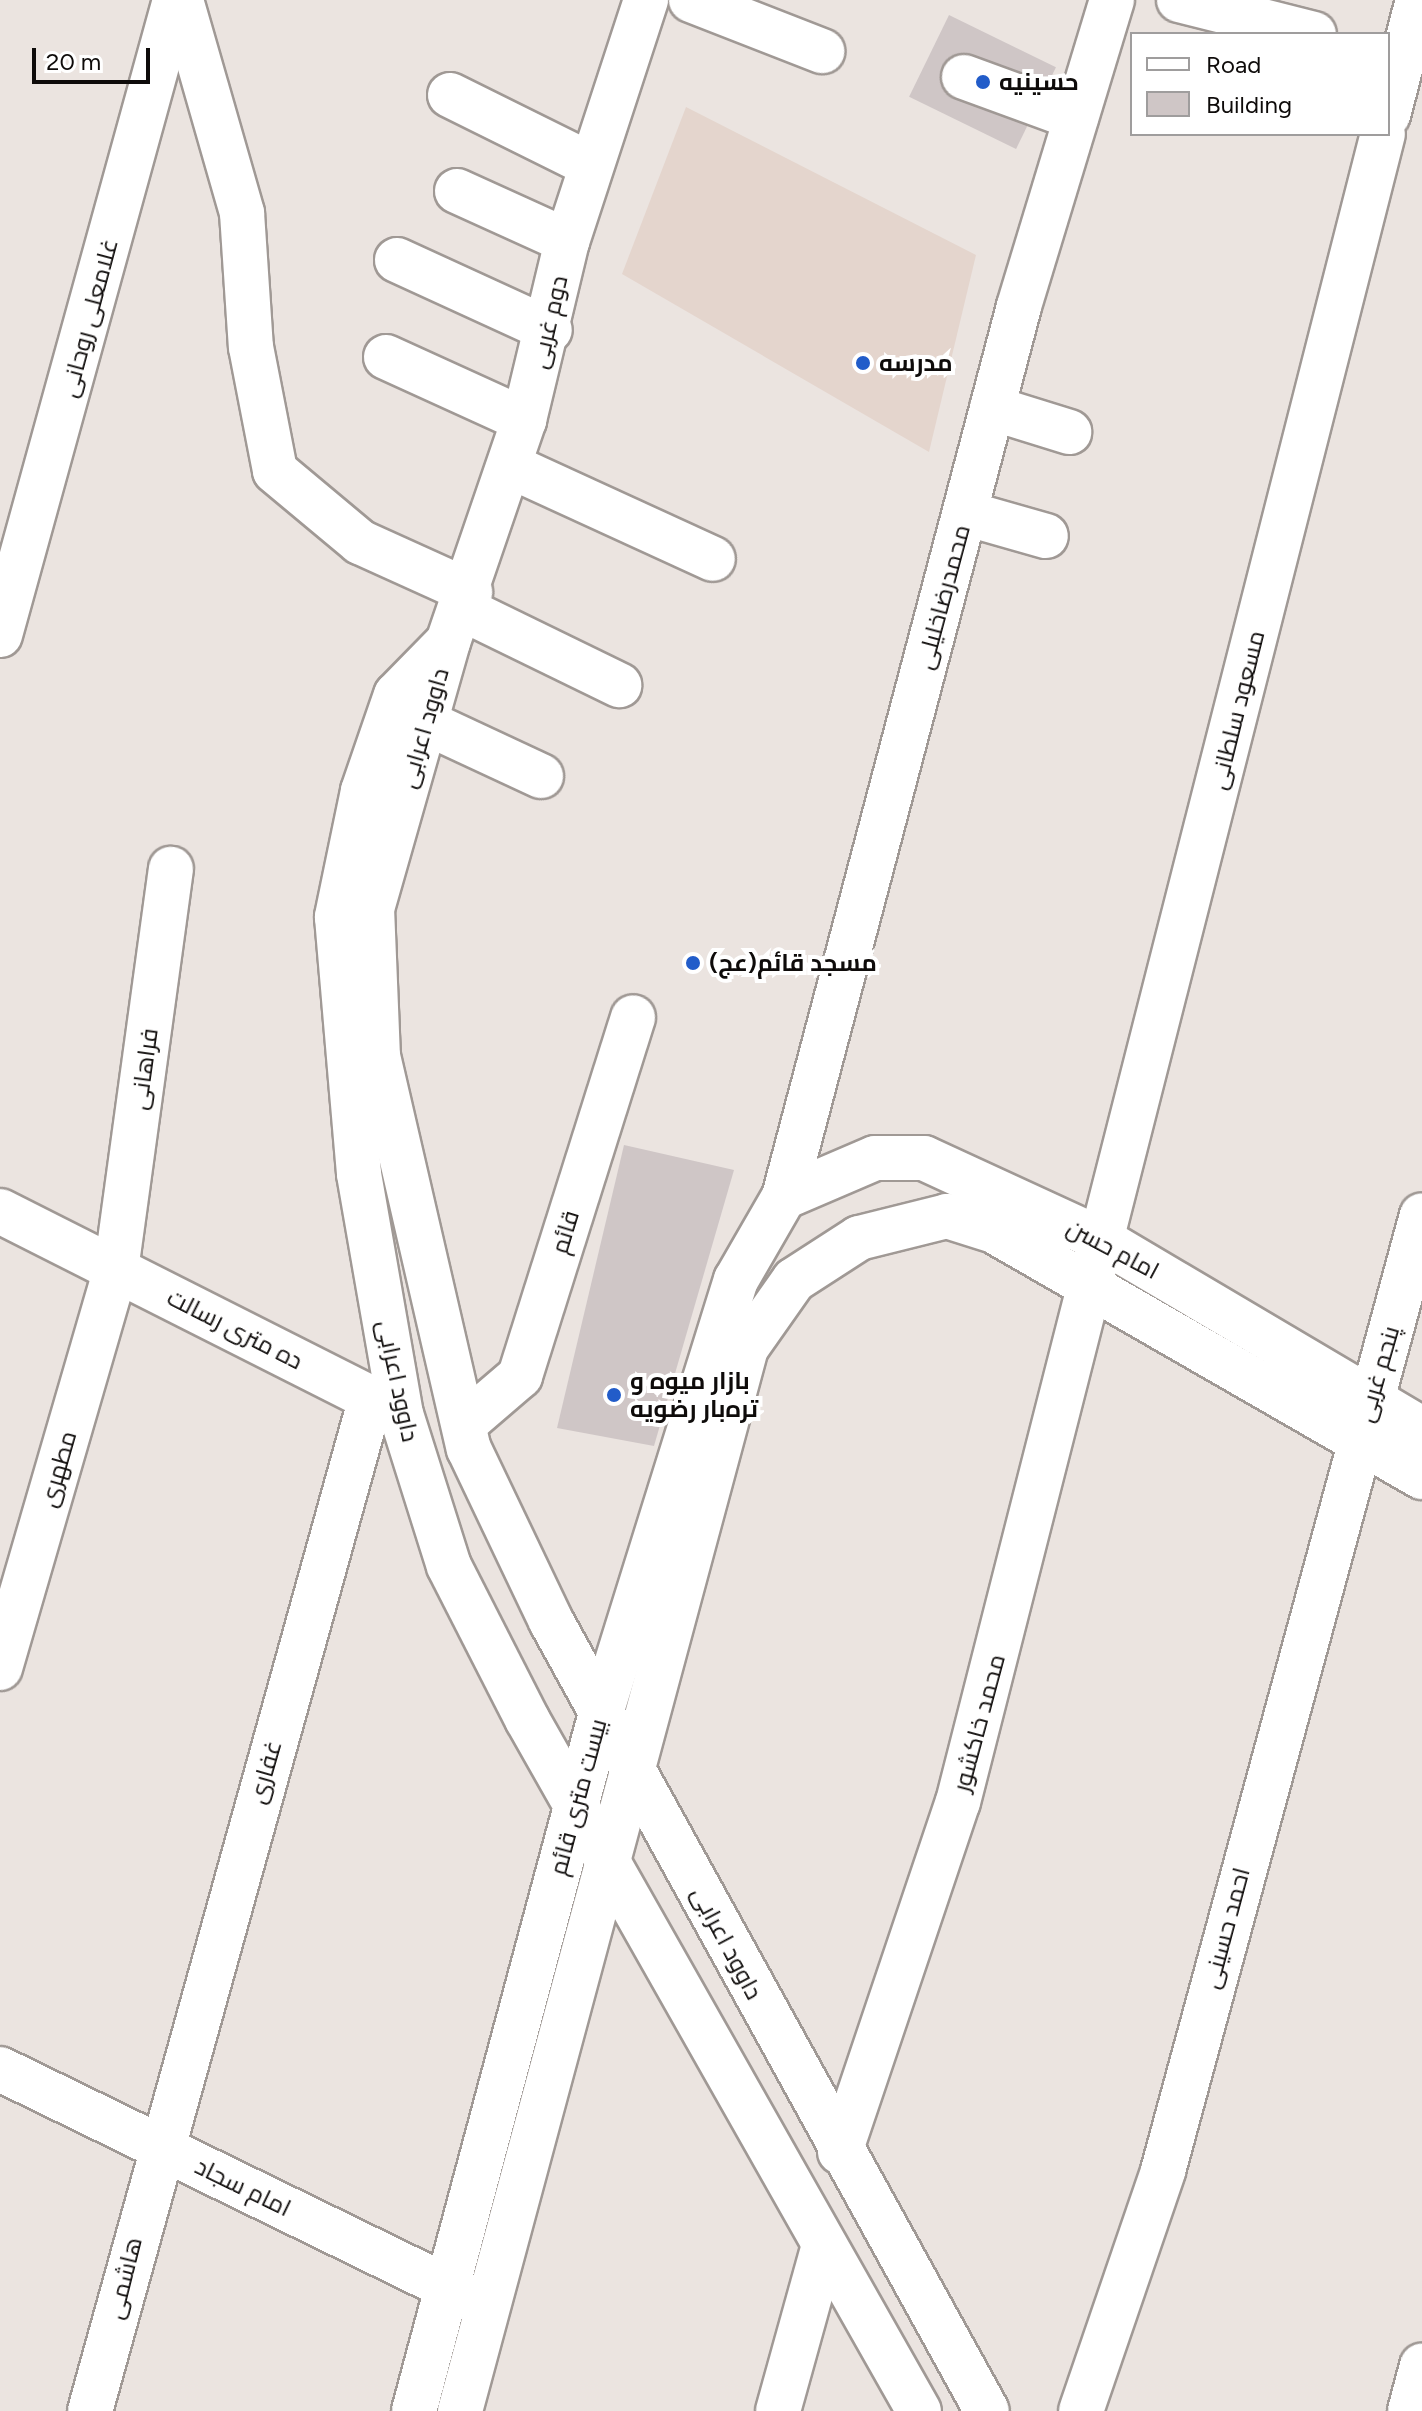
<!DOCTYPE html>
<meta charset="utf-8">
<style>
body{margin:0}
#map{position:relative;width:1422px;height:2411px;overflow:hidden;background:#ebe4e0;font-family:Figtree,Cairo,sans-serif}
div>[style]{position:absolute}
.built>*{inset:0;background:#e4d5cd}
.building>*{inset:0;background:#cfc6c6;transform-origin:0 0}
.roads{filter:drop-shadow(2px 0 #a09995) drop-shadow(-2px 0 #a09995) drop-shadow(0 2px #a09995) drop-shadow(0 -2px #a09995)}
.minor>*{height:44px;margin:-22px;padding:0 22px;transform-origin:22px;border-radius:22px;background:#fff}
.dots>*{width:22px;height:22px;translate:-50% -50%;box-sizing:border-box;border:4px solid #fff;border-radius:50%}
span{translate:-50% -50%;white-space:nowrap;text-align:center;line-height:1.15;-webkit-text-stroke:8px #fff;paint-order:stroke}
.poi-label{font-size:24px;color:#0e0b0a;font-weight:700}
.left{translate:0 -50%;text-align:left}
.street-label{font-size:24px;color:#0e0b0a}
.legend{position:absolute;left:1130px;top:32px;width:260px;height:104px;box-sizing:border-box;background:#fff;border:2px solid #9f9d9d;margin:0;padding:10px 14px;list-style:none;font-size:24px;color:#0e0b0a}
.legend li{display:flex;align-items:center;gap:16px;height:40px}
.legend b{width:40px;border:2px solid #9f9d9d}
.scale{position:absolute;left:32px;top:48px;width:118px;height:36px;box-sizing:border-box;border:4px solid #0e0b0a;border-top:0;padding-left:10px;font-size:24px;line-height:28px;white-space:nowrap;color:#0e0b0a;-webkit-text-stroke:6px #fff;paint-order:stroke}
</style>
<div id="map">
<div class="built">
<div style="clip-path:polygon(686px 107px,976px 255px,929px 452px,622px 274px)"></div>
</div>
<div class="building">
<div style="left:949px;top:15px;width:119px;height:91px;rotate:26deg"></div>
<div style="clip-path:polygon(624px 1145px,734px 1170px,654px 1446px,557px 1428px)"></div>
</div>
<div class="roads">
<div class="minor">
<div style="left:181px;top:0;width:222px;rotate:74deg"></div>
<div style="left:242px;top:213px;width:134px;rotate:86.2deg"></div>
<div style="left:251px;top:347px;width:126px;rotate:79deg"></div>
<div style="left:275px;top:471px;width:111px;rotate:39.9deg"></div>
<div style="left:360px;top:542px;width:121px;rotate:24.4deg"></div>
<div style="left:646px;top:0;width:254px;rotate:108.1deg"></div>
<div style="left:567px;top:241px;width:184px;rotate:103.5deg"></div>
<div style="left:524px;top:420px;width:235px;rotate:108.9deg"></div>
<div style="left:448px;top:642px;width:277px;rotate:105.9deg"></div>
<div style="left:372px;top:908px;width:148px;rotate:87.7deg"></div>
<div style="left:378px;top:1056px;width:403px;rotate:77deg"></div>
<div style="left:469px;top:1449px;width:191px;rotate:64.5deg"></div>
<div style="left:551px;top:1621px;width:902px;rotate:61.11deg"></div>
<div style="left:691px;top:0;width:141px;rotate:21.3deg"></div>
<div style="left:1179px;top:0;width:139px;rotate:14.1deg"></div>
<div style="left:964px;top:77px;width:119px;rotate:20.1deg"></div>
<div style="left:450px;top:95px;width:157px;rotate:26.4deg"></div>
<div style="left:1388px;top:115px;width:119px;rotate:-75.4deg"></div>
<div style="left:457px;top:191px;width:121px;rotate:24.4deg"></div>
<div style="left:397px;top:260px;width:168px;rotate:24.6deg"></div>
<div style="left:386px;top:357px;width:152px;rotate:24.5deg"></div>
<div style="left:992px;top:408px;width:81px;rotate:17.3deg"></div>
<div style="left:510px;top:466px;width:223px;rotate:24.6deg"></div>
<div style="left:965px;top:513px;width:84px;rotate:15.9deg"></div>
<div style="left:463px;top:609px;width:174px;rotate:26deg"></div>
<div style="left:0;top:635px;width:659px;rotate:-74.59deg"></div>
<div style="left:446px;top:644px;width:71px;rotate:134.4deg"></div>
<div style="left:396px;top:695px;width:102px;rotate:109deg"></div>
<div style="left:363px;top:791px;width:129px;rotate:101.7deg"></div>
<div style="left:337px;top:917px;width:258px;rotate:85.1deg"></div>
<div style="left:359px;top:1174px;width:244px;rotate:80.1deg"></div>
<div style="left:401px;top:1414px;width:159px;rotate:72.5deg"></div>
<div style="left:449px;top:1566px;width:172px;rotate:63deg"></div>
<div style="left:527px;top:1719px;width:795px;rotate:60.47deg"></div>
<div style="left:425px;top:722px;width:128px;rotate:25deg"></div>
<div style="left:784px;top:1197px;width:99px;rotate:-23.2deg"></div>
<div style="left:875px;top:1158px;width:49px"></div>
<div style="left:924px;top:1158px;width:196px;rotate:24.7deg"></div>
<div style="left:1102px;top:1240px;width:372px;rotate:30.6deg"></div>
<div style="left:0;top:1211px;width:446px;rotate:26.8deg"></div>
<div style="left:464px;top:1424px;width:74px;rotate:-40.6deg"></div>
<div style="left:520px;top:1376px;width:376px;rotate:-72.5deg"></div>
<div style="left:0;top:1668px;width:415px;rotate:-73.8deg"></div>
<div style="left:116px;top:1270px;width:405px;rotate:-82.2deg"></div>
<div style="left:0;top:2069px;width:523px;rotate:25.98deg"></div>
<div style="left:840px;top:2152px;width:369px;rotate:-71.4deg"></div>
<div style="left:958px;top:1802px;width:1721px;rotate:-75.71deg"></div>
<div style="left:90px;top:2411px;width:1051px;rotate:-74.5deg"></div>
<div style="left:414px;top:2411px;width:723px;rotate:-75deg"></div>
<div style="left:601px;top:1713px;width:454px;rotate:-72.7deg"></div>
<div style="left:736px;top:1280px;width:96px;rotate:-60deg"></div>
<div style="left:784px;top:1197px;width:921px;rotate:-75.22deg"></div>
<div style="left:1019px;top:306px;width:320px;rotate:-73.1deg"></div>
<div style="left:460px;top:2411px;width:1101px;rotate:-74.94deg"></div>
<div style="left:746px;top:1348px;width:83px;rotate:-54.8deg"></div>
<div style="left:794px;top:1280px;width:77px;rotate:-32.9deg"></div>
<div style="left:859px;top:1238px;width:91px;rotate:-14deg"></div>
<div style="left:947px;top:1216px;width:49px;rotate:17.7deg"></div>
<div style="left:994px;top:1231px;width:494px;rotate:29.9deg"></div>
<div style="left:778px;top:2411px;width:172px;rotate:-74.5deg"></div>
<div style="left:1081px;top:2411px;width:254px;rotate:-71.1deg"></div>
<div style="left:1163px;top:2171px;width:990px;rotate:-74.84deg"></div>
<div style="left:1410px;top:2411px;width:47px;rotate:-75.1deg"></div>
</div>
</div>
<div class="dots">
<div style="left:983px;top:82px;background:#225cc9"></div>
<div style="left:863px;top:363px;background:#225cc9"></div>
<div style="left:693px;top:963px;background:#225cc9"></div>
<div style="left:614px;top:1395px;background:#225cc9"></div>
</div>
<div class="poi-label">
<span class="left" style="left:999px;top:82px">حسینیه</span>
<span class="left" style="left:879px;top:363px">مدرسه</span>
<span class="left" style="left:709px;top:963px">مسجد قائم(عج)</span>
<span class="left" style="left:630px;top:1395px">بازار میوه و<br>تره‌بار رضویه</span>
</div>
<div class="street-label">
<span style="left:89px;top:318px;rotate:-75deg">غلامعلی روحانی</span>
<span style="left:549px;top:322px;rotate:-77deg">دوم غربی</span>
<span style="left:943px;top:597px;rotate:-75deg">محمدرضاخلیلی</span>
<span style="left:1237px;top:710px;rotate:-76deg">مسعود سلطانی</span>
<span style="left:424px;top:728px;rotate:-74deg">داوود اعرابی</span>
<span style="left:144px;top:1069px;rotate:-82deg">فراهانی</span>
<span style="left:565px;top:1232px;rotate:-73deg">قائم</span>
<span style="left:1113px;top:1249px;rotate:28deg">امام حسن</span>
<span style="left:235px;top:1329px;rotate:27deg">ده متری رسالت</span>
<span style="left:1378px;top:1374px;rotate:-74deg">پنجم غربی</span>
<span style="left:398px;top:1381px;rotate:78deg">داوود اعرابی</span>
<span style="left:58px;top:1469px;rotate:-74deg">مطهری</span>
<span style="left:979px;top:1723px;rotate:-75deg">محمد خاکشور</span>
<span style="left:265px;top:1772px;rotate:-74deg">غفاری</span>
<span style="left:578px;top:1797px;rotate:-75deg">بیست متری قائم</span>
<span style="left:1226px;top:1928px;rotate:-75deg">احمد حسینی</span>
<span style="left:727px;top:1943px;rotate:62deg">داوود اعرابی</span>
<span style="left:243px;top:2187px;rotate:26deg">امام سجاد</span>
<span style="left:124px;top:2278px;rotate:-76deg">هاشمی</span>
</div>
<ul class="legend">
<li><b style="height:10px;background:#fff"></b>Road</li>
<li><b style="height:22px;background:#cfc6c6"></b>Building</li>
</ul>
<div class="scale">20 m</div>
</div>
